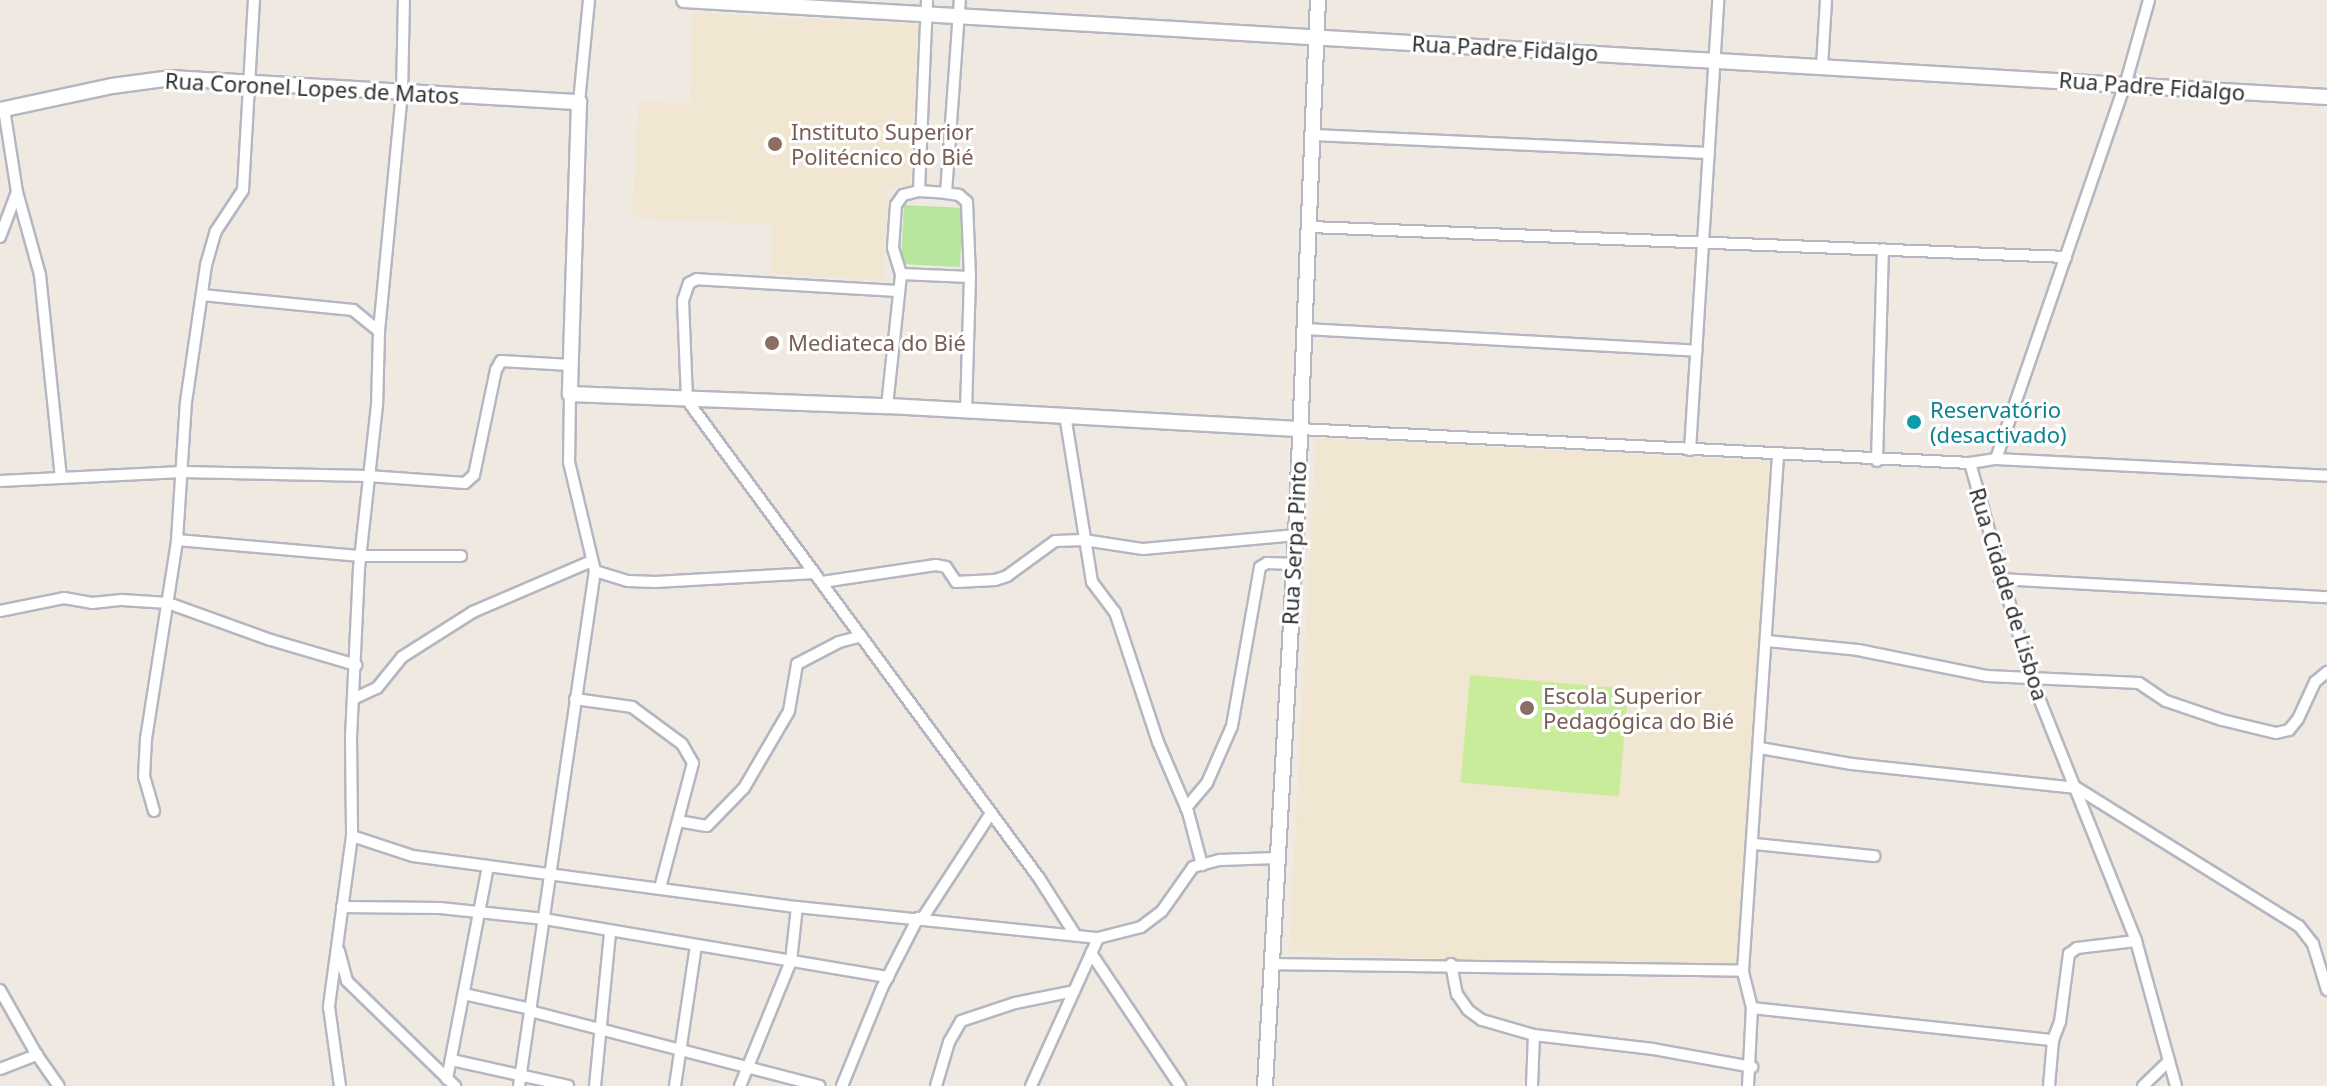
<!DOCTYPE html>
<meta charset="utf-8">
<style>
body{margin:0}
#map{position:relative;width:2327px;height:1086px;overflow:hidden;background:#efe9e1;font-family:"Noto Sans",sans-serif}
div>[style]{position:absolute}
.education>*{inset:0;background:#f0e6d1;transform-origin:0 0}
.green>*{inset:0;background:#b6e59e;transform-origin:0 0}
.pitch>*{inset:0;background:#c9ec9a;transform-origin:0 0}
.roads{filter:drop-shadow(2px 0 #b4b7c1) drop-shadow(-2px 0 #b4b7c1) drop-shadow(0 2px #b4b7c1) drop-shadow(0 -2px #b4b7c1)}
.street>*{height:10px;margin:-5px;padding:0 5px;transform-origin:5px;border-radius:5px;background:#fff}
.secondary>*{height:14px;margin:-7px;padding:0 7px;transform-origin:7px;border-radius:7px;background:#fff}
.dots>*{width:22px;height:22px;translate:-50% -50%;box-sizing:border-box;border:4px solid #fff;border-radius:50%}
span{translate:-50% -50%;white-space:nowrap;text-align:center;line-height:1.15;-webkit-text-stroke:6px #fff;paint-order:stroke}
.street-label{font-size:22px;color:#2e2e2e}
.education-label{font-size:22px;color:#785e54}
.left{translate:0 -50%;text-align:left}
.culture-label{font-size:22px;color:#0d838f}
</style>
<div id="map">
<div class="education">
<div style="clip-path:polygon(693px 13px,918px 25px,910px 186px,889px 186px,883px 281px,771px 273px,774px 225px,632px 217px,639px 102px,690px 103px)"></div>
<div style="left:1316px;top:438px;width:457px;height:514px;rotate:3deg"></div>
</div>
<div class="green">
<div style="left:904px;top:205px;width:59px;height:59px;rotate:3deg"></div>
</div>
<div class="pitch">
<div style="left:1470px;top:675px;width:159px;height:108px;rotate:5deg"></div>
</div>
<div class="roads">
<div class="street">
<div style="left:927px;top:0;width:191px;rotate:92.4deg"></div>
<div style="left:919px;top:191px;width:16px;rotate:166deg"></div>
<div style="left:903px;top:195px;width:12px;rotate:125deg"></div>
<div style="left:896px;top:205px;width:43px;rotate:94deg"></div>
<div style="left:893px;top:248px;width:27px;rotate:73deg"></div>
<div style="left:901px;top:274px;width:69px;rotate:2.5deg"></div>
<div style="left:970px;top:277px;width:75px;rotate:-92.3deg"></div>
<div style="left:967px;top:202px;width:11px;rotate:-139deg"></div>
<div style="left:959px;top:195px;width:13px;rotate:-171deg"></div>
<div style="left:946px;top:193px;width:194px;rotate:-85.9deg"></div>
<div style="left:1822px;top:66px;width:66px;rotate:-86.5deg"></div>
<div style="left:579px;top:102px;width:102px;rotate:-84.4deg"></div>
<div style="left:4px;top:109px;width:84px;rotate:81.1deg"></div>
<div style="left:17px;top:192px;width:86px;rotate:74.5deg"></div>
<div style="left:40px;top:275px;width:203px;rotate:84.1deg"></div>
<div style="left:1313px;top:135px;width:396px;rotate:2.6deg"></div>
<div style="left:919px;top:191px;width:27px;rotate:4deg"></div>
<div style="left:1310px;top:227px;width:757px;rotate:2.27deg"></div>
<div style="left:0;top:237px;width:48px;rotate:-69.3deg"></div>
<div style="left:897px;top:291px;width:200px;rotate:-176.6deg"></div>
<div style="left:697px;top:279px;width:9px;rotate:153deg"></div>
<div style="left:689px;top:283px;width:18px;rotate:109deg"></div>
<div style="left:683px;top:300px;width:100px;rotate:87.7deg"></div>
<div style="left:687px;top:400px;width:594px;rotate:53.63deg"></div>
<div style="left:1039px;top:878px;width:65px;rotate:57.5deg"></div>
<div style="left:202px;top:295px;width:152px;rotate:5.7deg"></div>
<div style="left:353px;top:310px;width:33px;rotate:39deg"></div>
<div style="left:379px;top:331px;width:74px;rotate:91.5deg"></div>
<div style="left:377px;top:405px;width:164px;rotate:96.3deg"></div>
<div style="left:359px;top:568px;width:168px;rotate:92.7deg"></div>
<div style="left:351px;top:736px;width:100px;rotate:89.4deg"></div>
<div style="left:352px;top:836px;width:173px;rotate:97.7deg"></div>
<div style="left:329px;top:1007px;width:80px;rotate:82.1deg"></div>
<div style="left:1306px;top:329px;width:391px;rotate:3.2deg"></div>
<div style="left:379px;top:331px;width:239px;rotate:-84.5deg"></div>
<div style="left:402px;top:93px;width:93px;rotate:-88.8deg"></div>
<div style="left:570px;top:394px;width:68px;rotate:90.8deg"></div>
<div style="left:569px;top:462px;width:112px;rotate:76.6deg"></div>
<div style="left:595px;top:571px;width:34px;rotate:17deg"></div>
<div style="left:628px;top:581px;width:27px;rotate:2deg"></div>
<div style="left:655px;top:582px;width:160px;rotate:-3.2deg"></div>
<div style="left:887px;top:406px;width:133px;rotate:-83.9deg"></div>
<div style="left:966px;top:411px;width:134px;rotate:-88.3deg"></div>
<div style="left:1065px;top:415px;width:169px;rotate:80.8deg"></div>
<div style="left:1092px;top:582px;width:38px;rotate:53deg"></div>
<div style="left:1115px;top:612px;width:137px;rotate:71.7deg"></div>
<div style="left:1158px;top:742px;width:76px;rotate:66.8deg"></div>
<div style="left:1188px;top:812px;width:55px;rotate:75.2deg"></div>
<div style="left:1299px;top:429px;width:672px;rotate:2.9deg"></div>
<div style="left:1970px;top:463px;width:223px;rotate:74.2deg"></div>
<div style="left:2031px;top:678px;width:283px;rotate:68.2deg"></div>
<div style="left:2136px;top:941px;width:150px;rotate:74.6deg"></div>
<div style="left:1690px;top:450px;width:451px;rotate:-86.4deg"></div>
<div style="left:1996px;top:459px;width:399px;rotate:-71deg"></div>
<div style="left:2126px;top:82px;width:85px;rotate:-74.3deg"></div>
<div style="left:1877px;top:461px;width:212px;rotate:-88.4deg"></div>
<div style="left:1970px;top:463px;width:26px;rotate:-9deg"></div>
<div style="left:1996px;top:459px;width:331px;rotate:2.9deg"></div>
<div style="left:0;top:481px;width:182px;rotate:-2.8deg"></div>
<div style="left:182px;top:472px;width:186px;rotate:1.2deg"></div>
<div style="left:368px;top:476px;width:97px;rotate:4.1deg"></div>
<div style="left:465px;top:483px;width:12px;rotate:-42deg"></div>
<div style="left:474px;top:475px;width:107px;rotate:-78.2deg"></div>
<div style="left:496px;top:370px;width:10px;rotate:-61deg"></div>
<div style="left:501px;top:361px;width:69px;rotate:3.3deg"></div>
<div style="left:177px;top:540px;width:185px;rotate:5deg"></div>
<div style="left:361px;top:556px;width:100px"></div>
<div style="left:2000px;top:579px;width:327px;rotate:3.2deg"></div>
<div style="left:822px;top:582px;width:115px;rotate:-8.5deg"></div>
<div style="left:936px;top:565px;width:10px;rotate:11deg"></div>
<div style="left:946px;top:567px;width:18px;rotate:56deg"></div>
<div style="left:956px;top:582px;width:39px;rotate:-3deg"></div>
<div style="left:995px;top:580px;width:13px;rotate:-18deg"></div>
<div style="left:1007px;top:576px;width:59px;rotate:-36.1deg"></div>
<div style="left:1055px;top:541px;width:29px;rotate:-2deg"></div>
<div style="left:1084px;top:540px;width:60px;rotate:8.7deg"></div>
<div style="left:1143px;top:549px;width:154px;rotate:-5.2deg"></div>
<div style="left:0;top:611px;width:65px;rotate:-11.5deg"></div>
<div style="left:64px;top:598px;width:28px;rotate:10deg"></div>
<div style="left:92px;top:603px;width:30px;rotate:-6deg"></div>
<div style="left:122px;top:600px;width:46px;rotate:3.7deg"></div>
<div style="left:168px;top:603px;width:109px;rotate:19.8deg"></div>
<div style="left:271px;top:640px;width:89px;rotate:16.4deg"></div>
<div style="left:1767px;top:641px;width:91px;rotate:5.6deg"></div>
<div style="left:1858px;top:650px;width:132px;rotate:11.4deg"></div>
<div style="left:1987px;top:676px;width:152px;rotate:2.6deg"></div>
<div style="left:2139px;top:683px;width:32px;rotate:34deg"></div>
<div style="left:2166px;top:701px;width:59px;rotate:18.7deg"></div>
<div style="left:2222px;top:720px;width:56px;rotate:13.5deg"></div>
<div style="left:2276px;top:733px;width:13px;rotate:-13deg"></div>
<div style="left:2289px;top:730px;width:14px;rotate:-51deg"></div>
<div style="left:2298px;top:719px;width:41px;rotate:-65.3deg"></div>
<div style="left:2315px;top:682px;width:16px;rotate:-40deg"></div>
<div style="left:353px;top:699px;width:26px;rotate:-25deg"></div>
<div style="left:377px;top:688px;width:40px;rotate:-51deg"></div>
<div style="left:402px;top:657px;width:84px;rotate:-32.4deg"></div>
<div style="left:473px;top:612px;width:129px;rotate:-23.2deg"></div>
<div style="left:575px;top:699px;width:58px;rotate:8deg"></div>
<div style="left:632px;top:707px;width:62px;rotate:36.5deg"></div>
<div style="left:682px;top:744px;width:22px;rotate:60deg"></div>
<div style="left:693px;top:763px;width:129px;rotate:104.8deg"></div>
<div style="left:1760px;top:748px;width:93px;rotate:9.9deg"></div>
<div style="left:1852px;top:764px;width:226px;rotate:6.1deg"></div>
<div style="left:2077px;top:788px;width:261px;rotate:31.9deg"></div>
<div style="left:2299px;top:926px;width:23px;rotate:52deg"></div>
<div style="left:2313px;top:944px;width:48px;rotate:73.1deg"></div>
<div style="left:1186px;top:808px;width:33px;rotate:-50deg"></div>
<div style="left:1207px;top:783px;width:62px;rotate:-66.3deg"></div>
<div style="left:1232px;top:726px;width:161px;rotate:-80deg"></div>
<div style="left:1260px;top:567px;width:8px;rotate:-30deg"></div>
<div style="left:1267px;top:563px;width:26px;rotate:2deg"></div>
<div style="left:154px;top:811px;width:35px;rotate:-106deg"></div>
<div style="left:144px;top:777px;width:38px;rotate:-87deg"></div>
<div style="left:146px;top:739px;width:201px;rotate:-81.1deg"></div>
<div style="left:177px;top:540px;width:138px;rotate:-86.3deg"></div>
<div style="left:186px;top:402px;width:138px;rotate:-81.7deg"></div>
<div style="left:206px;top:265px;width:35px;rotate:-74deg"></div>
<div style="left:216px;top:231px;width:49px;rotate:-56.6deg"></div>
<div style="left:243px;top:190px;width:190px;rotate:-86.7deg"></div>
<div style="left:678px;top:821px;width:29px;rotate:10deg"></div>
<div style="left:707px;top:826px;width:53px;rotate:-45.8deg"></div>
<div style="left:744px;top:788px;width:89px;rotate:-59.7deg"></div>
<div style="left:789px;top:711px;width:48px;rotate:-80.3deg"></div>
<div style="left:797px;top:664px;width:47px;rotate:-27.6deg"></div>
<div style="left:839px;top:642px;width:23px;rotate:-15deg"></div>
<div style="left:352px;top:836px;width:64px;rotate:18.2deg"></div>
<div style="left:413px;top:856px;width:76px;rotate:7.6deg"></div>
<div style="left:488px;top:866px;width:312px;rotate:7.6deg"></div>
<div style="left:797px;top:907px;width:303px;rotate:5.9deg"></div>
<div style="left:1098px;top:938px;width:44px;rotate:-14.3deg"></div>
<div style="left:1141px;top:927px;width:26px;rotate:-37deg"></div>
<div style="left:1162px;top:911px;width:54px;rotate:-54.8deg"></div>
<div style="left:1193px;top:867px;width:28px;rotate:-15deg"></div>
<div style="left:1220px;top:860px;width:56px;rotate:-2deg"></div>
<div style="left:1755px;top:844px;width:120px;rotate:5.8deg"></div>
<div style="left:342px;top:907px;width:98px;rotate:0.6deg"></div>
<div style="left:440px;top:908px;width:105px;rotate:6deg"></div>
<div style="left:544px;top:919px;width:349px;rotate:9.6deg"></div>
<div style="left:922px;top:919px;width:126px;rotate:-56.9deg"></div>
<div style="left:339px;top:951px;width:31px;rotate:75deg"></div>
<div style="left:347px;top:981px;width:151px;rotate:44.2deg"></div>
<div style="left:1091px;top:953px;width:160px;rotate:56.2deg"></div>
<div style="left:1271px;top:964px;width:472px;rotate:0.8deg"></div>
<div style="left:1451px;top:964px;width:31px;rotate:79deg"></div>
<div style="left:1457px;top:994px;width:19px;rotate:55deg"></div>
<div style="left:1468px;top:1010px;width:17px;rotate:36deg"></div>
<div style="left:1482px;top:1020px;width:54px;rotate:16.1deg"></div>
<div style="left:1534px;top:1035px;width:120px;rotate:6.7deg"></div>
<div style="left:1653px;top:1049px;width:101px;rotate:10.3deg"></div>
<div style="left:0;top:990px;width:75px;rotate:60.4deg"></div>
<div style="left:37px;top:1055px;width:38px;rotate:55deg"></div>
<div style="left:464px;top:994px;width:69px;rotate:12.6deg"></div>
<div style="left:1752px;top:1008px;width:303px;rotate:6.1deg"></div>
<div style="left:530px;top:1011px;width:299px;rotate:14.5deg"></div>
<div style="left:452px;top:1060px;width:119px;rotate:12.6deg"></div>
<div style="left:0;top:1069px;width:40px;rotate:-21deg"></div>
<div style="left:447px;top:1079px;width:217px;rotate:-79.1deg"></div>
<div style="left:519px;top:1086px;width:521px;rotate:-81.61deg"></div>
<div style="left:595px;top:1086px;width:155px;rotate:-84.4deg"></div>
<div style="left:675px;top:1086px;width:142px;rotate:-81.5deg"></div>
<div style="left:740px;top:1086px;width:135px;rotate:-67.8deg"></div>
<div style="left:791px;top:961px;width:54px;rotate:-83.7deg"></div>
<div style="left:842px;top:1086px;width:106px;rotate:-67.8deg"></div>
<div style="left:882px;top:988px;width:79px;rotate:-62.8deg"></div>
<div style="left:936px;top:1086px;width:46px;rotate:-73.5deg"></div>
<div style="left:949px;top:1042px;width:24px;rotate:-60deg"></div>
<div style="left:961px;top:1021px;width:57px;rotate:-18.4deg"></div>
<div style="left:1015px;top:1003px;width:60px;rotate:-11.5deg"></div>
<div style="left:1031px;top:1086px;width:162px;rotate:-65.6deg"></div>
<div style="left:1532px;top:1086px;width:51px;rotate:-87.8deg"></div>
<div style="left:1748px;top:1086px;width:78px;rotate:-87.1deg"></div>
<div style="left:1752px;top:1008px;width:38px;rotate:-104deg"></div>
<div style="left:1743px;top:971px;width:516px;rotate:-86.11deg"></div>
<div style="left:2049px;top:1086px;width:46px;rotate:-85deg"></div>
<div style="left:2053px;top:1040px;width:19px;rotate:-69deg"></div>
<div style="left:2060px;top:1022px;width:69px;rotate:-82.5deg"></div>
<div style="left:2069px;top:954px;width:10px;rotate:-37deg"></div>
<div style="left:2077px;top:948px;width:59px;rotate:-6.8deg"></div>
<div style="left:2143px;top:1086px;width:36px;rotate:-44deg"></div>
</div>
<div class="secondary">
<div style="left:684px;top:0;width:1646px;rotate:3.38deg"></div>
<div style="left:0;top:110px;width:115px;rotate:-12.1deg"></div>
<div style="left:112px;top:86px;width:60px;rotate:-7.7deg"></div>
<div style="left:171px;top:78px;width:409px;rotate:3.4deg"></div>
<div style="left:579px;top:102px;width:292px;rotate:91.8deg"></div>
<div style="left:570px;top:394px;width:317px;rotate:2.2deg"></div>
<div style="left:887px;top:406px;width:413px;rotate:3.2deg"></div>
<div style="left:1265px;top:1086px;width:552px;rotate:-86.78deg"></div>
<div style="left:1296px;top:535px;width:535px;rotate:-87.65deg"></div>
</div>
</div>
<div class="dots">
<div style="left:775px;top:144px;background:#8d6e63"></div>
<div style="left:772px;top:343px;background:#8d6e63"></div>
<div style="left:1914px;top:422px;background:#0f9aa8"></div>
<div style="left:1527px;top:708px;background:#8d6e63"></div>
</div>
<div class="street-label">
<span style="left:1505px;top:48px;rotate:3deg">Rua Padre Fidalgo</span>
<span style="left:2152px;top:86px;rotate:4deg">Rua Padre Fidalgo</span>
<span style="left:312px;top:88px;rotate:3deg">Rua Coronel Lopes de Matos</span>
<span style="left:1294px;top:543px;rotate:-87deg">Rua Serpa Pinto</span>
<span style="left:2009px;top:594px;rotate:73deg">Rua Cidade de Lisboa</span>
</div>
<div class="education-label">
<span class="left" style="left:791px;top:144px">Instituto Superior<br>Politécnico do Bié</span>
<span class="left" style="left:788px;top:343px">Mediateca do Bié</span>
<span class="left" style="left:1543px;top:708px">Escola Superior<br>Pedagógica do Bié</span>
</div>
<div class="culture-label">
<span class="left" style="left:1930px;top:422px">Reservatório<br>(desactivado)</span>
</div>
</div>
